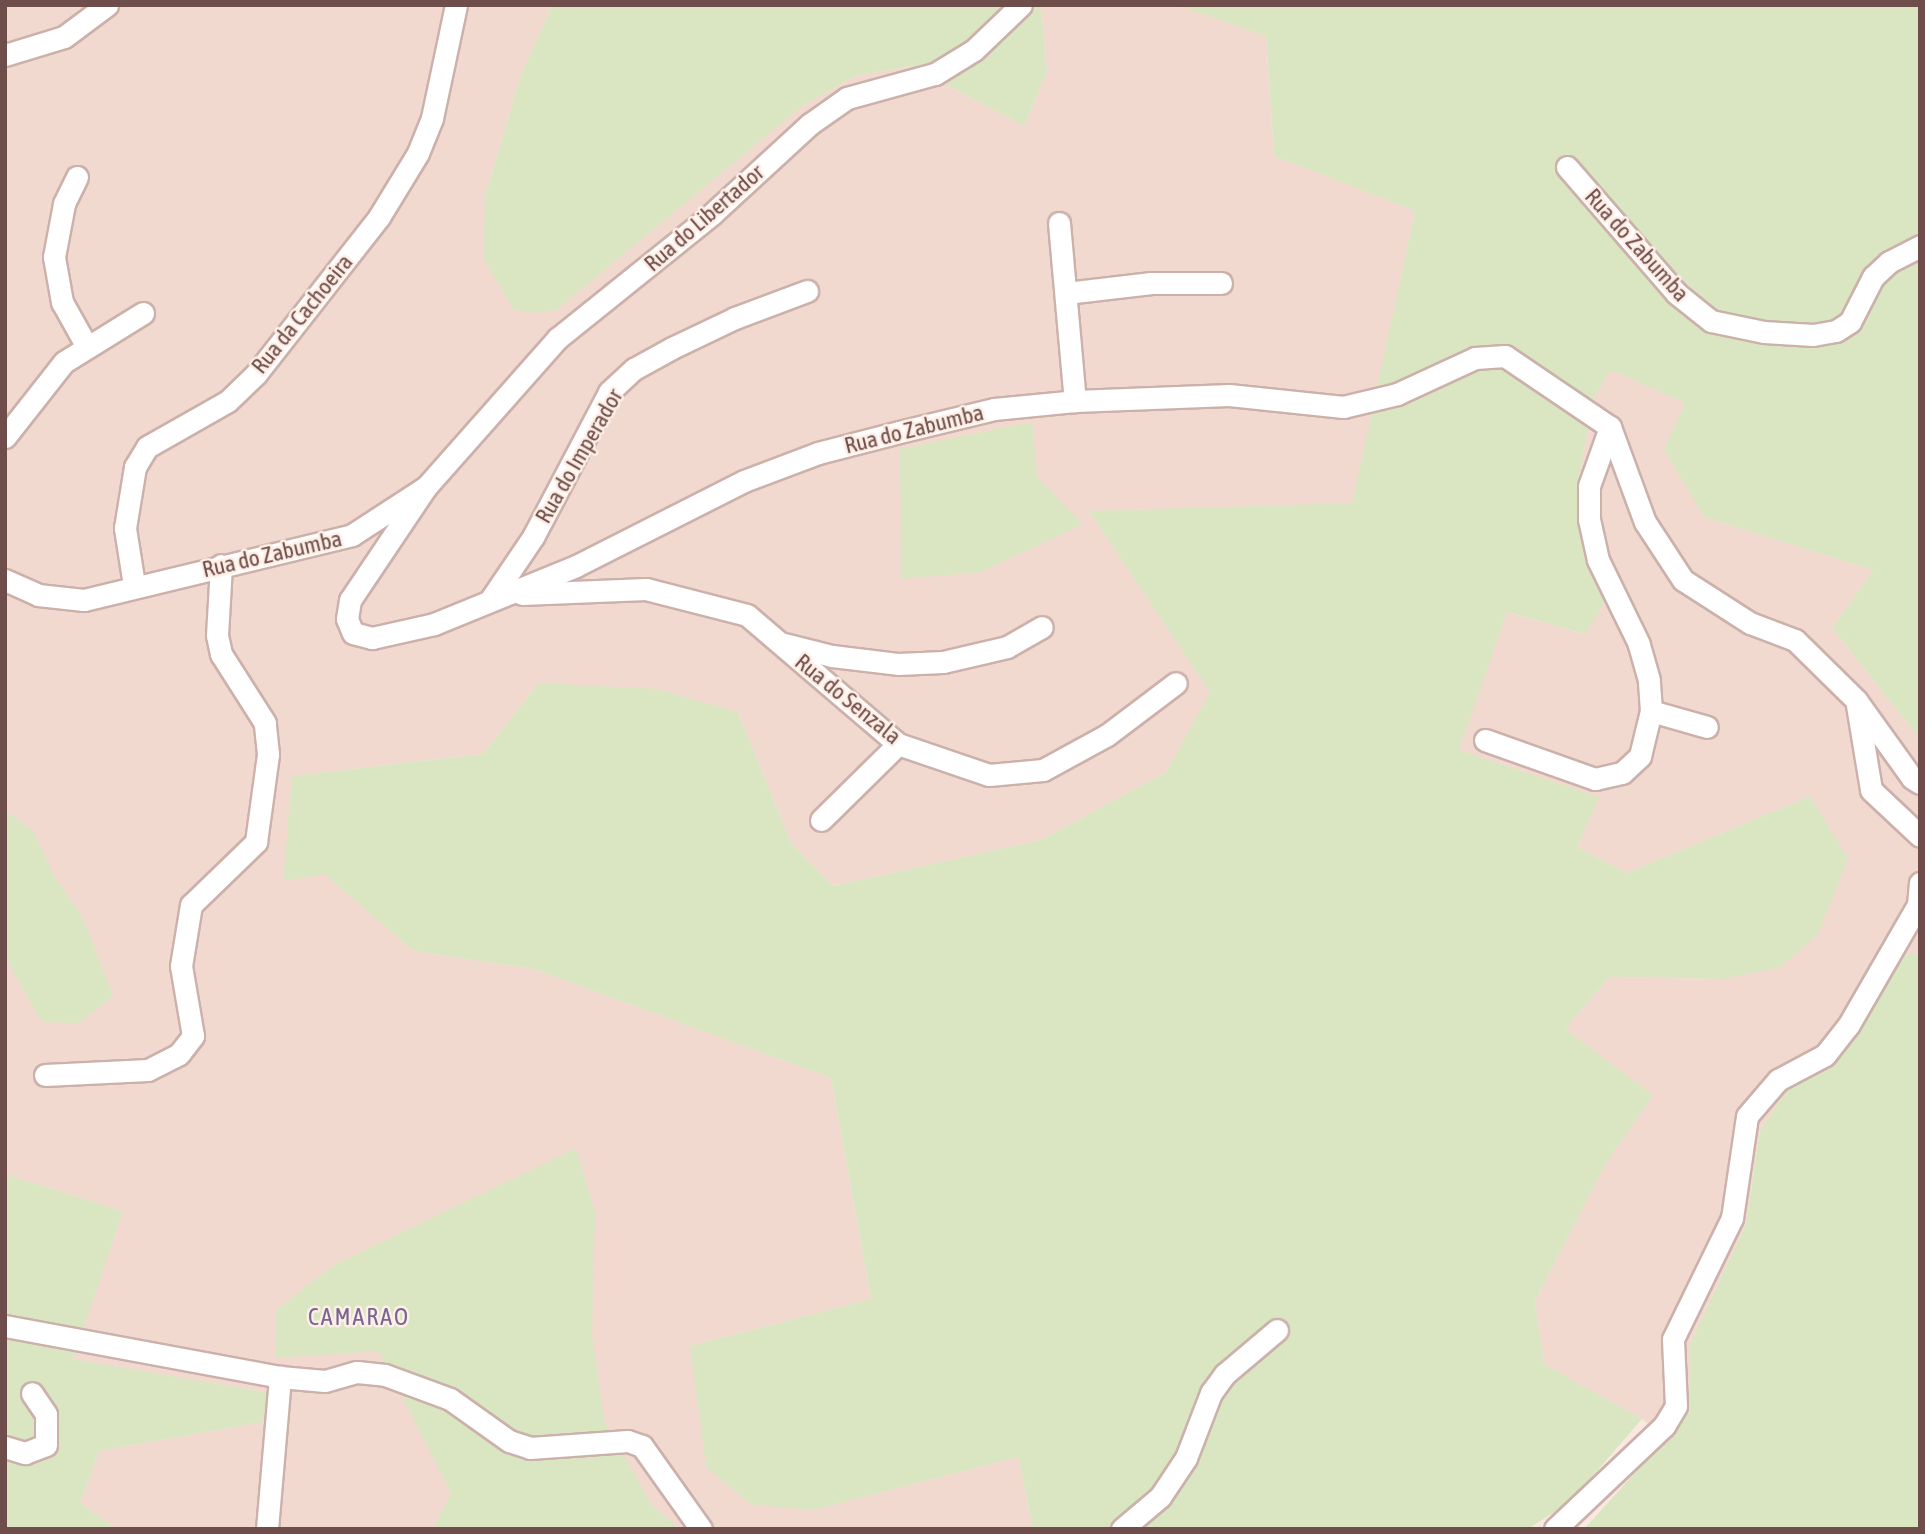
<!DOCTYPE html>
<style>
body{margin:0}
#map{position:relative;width:1925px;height:1534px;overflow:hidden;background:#fae9e1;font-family:"Asap Condensed",sans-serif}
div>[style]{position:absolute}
.residential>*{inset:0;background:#f1d9d0}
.green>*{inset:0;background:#dae6c1}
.roads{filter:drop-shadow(2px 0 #ccb1ab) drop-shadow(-2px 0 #ccb1ab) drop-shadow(0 2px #ccb1ab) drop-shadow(0 -2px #ccb1ab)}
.minor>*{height:21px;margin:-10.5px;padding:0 10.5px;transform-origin:10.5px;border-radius:10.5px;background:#fff}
span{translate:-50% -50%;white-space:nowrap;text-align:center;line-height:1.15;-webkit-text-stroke:5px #fdeee6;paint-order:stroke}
.street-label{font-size:23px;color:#6f4d4a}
.neighbourhood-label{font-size:24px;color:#776692;letter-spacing:2px}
.frame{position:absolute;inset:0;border:7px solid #6f4d4a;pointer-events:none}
</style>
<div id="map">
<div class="residential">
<div style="clip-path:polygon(5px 5px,552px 5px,520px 77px,485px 197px,802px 106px,855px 76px,911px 66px,1024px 126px,1047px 71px,1041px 5px,1176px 5px,1266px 36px,1274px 156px,1415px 211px,1353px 504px,1089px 511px,1211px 692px,1166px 772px,1041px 840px,833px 886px,791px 843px,738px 712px,539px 683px,483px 754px,292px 776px,324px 873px,414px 951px,534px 969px,831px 1078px,871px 1299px,690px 1346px,813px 1510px,1018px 1457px,1033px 1529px,116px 1529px,80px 1503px,99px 1451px,261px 1422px,269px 1393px,72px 1359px,123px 1211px,5px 1174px)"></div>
<div style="clip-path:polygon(1610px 369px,1685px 403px,1704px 517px,1873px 570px,1832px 628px,1920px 739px,1920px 953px,1905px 955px,1841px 1055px,1787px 1091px,1760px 1130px,1746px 1224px,1690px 1344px,1690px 1412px,1668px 1440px,1642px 1419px,1544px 1365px,1535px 1301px,1605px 1165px,1652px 1095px,1565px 1029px,1609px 977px,1723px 979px,1810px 796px,1627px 873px,1577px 847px,1598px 797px,1458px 750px,1507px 612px,1584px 634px,1578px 481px,1594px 397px)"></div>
</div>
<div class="green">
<div style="clip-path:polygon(552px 5px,1041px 5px,1047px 71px,1024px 126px,911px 66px,855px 76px,802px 106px,556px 310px,534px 313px,514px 310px,483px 258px,485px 197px,520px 77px)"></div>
<div style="clip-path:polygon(1176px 5px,1920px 5px,1920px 739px,1832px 628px,1873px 570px,1704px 517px,1664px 449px,1685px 403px,1611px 370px,1594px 397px,1578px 481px,1580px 521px,1608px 596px,1585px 634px,1507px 612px,1459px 750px,1599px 797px,1577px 847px,1627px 873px,1810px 796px,1848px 859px,1818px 934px,1781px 967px,1723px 979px,1609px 977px,1565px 1029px,1653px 1095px,1605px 1165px,1535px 1301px,1544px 1364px,1642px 1419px,1570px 1502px,1528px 1529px,1033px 1529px,1018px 1457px,813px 1510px,752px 1505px,706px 1467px,690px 1346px,871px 1299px,831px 1078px,534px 969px,414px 951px,324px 874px,283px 881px,292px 776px,483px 754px,539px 683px,658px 689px,738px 712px,791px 843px,833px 886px,1041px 840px,1166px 772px,1210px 692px,1089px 511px,1352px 503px,1415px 211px,1274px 156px,1266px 36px)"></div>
<div style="clip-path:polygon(1032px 422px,1037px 477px,1083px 524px,981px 572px,901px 579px,900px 449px)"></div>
<div style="clip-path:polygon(5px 810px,33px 831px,53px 874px,83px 918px,113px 996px,79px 1023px,42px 1022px,5px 957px)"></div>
<div style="clip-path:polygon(1920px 953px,1920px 1529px,1584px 1529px,1690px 1412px,1690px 1344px,1746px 1224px,1760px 1130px,1787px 1091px,1841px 1055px,1905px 955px)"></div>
<div style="clip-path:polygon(576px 1148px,595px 1212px,592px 1334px,604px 1420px,651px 1504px,679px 1529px,433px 1529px,451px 1493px,379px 1351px,275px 1358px,275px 1311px,332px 1266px)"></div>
<div style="clip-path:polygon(5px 1174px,123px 1211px,73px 1359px,270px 1393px,262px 1422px,99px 1451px,80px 1503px,116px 1529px,5px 1529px)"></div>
</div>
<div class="roads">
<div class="minor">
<div style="left:5px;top:55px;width:62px;rotate:-17deg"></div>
<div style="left:64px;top:37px;width:54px;rotate:-36.7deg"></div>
<div style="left:1567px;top:167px;width:167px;rotate:49.1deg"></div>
<div style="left:1676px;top:293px;width:45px;rotate:38.7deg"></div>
<div style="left:1711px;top:321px;width:54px;rotate:11.7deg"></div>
<div style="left:1764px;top:332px;width:49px;rotate:3.5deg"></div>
<div style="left:1813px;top:335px;width:23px;rotate:-10deg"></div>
<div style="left:1836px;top:331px;width:17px;rotate:-33deg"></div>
<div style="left:1850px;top:322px;width:51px;rotate:-62.9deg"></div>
<div style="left:1873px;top:277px;width:22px;rotate:-43deg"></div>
<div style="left:1889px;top:262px;width:35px;rotate:-27deg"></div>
<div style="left:77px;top:177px;width:30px;rotate:116deg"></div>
<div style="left:64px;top:204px;width:54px;rotate:100.7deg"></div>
<div style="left:54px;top:257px;width:46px;rotate:79.9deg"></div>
<div style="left:62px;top:302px;width:49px;rotate:60.8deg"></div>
<div style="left:1059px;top:223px;width:179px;rotate:84.9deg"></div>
<div style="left:1066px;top:293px;width:86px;rotate:-6.7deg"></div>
<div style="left:1151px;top:283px;width:70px"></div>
<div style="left:5px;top:437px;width:95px;rotate:-51.8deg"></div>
<div style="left:64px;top:362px;width:93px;rotate:-31.8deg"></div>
<div style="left:426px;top:487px;width:199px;rotate:-48.5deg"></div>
<div style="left:558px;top:338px;width:198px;rotate:-38.8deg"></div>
<div style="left:712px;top:214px;width:133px;rotate:-42.6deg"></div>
<div style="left:810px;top:124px;width:45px;rotate:-35.1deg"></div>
<div style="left:847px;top:98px;width:91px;rotate:-15.3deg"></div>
<div style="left:935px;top:74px;width:46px;rotate:-31.6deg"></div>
<div style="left:974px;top:50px;width:65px;rotate:-43.8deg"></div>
<div style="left:5px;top:580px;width:36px;rotate:24deg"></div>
<div style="left:38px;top:595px;width:46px;rotate:6.2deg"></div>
<div style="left:84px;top:600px;width:276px;rotate:-13.6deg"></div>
<div style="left:352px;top:535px;width:88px;rotate:-33deg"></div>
<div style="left:426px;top:487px;width:136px;rotate:123.9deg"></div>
<div style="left:350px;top:600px;width:19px;rotate:99deg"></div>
<div style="left:347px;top:619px;width:15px;rotate:67deg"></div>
<div style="left:353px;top:633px;width:20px;rotate:15deg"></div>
<div style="left:372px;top:638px;width:64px;rotate:-12.7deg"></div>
<div style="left:434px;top:624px;width:153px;rotate:-22.2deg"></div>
<div style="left:576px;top:566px;width:188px;rotate:-26.8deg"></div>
<div style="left:744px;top:481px;width:79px;rotate:-20.7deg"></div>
<div style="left:818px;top:453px;width:84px;rotate:-14.5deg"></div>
<div style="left:899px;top:432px;width:98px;rotate:-13.6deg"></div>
<div style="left:994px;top:409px;width:81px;rotate:-5.6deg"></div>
<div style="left:1075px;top:401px;width:154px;rotate:-2.2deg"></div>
<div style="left:1229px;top:395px;width:115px;rotate:6deg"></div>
<div style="left:1343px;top:407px;width:56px;rotate:-13.5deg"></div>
<div style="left:1397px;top:394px;width:86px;rotate:-24.8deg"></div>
<div style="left:1475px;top:358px;width:30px;rotate:-4deg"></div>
<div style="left:1505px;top:356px;width:127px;rotate:34.1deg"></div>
<div style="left:1610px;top:427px;width:101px;rotate:69.8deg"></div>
<div style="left:1645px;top:522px;width:69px;rotate:56.8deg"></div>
<div style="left:1683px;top:580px;width:80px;rotate:32.7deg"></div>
<div style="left:1750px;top:623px;width:48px;rotate:20.7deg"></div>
<div style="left:1795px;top:640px;width:86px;rotate:44.5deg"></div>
<div style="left:1856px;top:700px;width:96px;rotate:54.3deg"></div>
<div style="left:1912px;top:778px;width:9px;rotate:32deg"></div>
<div style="left:134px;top:585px;width:58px;rotate:-99deg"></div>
<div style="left:125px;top:528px;width:62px;rotate:-80.7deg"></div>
<div style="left:135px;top:467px;width:23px;rotate:-59deg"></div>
<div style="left:147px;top:447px;width:93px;rotate:-29.6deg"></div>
<div style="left:228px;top:401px;width:39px;rotate:-44deg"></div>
<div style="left:256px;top:374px;width:199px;rotate:-51.9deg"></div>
<div style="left:379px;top:217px;width:75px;rotate:-58.6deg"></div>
<div style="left:418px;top:153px;width:38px;rotate:-68deg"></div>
<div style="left:432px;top:118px;width:116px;rotate:-78deg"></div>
<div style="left:522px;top:594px;width:124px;rotate:-2.3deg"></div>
<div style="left:646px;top:589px;width:104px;rotate:14.4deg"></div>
<div style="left:747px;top:615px;width:199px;rotate:40.5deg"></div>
<div style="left:898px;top:744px;width:96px;rotate:18.8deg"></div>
<div style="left:989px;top:775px;width:54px;rotate:-5.3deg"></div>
<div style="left:1043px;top:770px;width:73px;rotate:-28.7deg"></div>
<div style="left:1107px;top:735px;width:86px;rotate:-37deg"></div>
<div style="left:491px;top:599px;width:75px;rotate:-55.9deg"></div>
<div style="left:533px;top:537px;width:164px;rotate:-62.3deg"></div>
<div style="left:609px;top:392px;width:34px;rotate:-43deg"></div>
<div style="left:634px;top:369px;width:43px;rotate:-28.9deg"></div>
<div style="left:672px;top:348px;width:70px;rotate:-25.5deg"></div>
<div style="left:735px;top:318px;width:77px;rotate:-20.6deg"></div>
<div style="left:784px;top:644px;width:49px;rotate:14deg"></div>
<div style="left:832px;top:656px;width:66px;rotate:6.9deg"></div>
<div style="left:898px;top:664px;width:45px;rotate:-2.5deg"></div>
<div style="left:943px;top:662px;width:66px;rotate:-13.2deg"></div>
<div style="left:1007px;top:647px;width:40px;rotate:-29.7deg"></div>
<div style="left:1857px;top:705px;width:86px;rotate:80.6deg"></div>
<div style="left:1871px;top:790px;width:67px;rotate:43.2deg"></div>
<div style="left:1651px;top:711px;width:58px;rotate:15.9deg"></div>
<div style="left:1485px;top:740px;width:117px;rotate:19.5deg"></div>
<div style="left:1595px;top:779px;width:28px;rotate:-13deg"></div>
<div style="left:1622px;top:773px;width:25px;rotate:-43deg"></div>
<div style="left:1640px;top:756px;width:46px;rotate:-76.3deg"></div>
<div style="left:1651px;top:711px;width:31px;rotate:-94deg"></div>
<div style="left:1649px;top:680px;width:37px;rotate:-106deg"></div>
<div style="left:1639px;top:644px;width:93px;rotate:-116deg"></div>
<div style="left:1598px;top:560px;width:42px;rotate:-102.4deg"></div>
<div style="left:1589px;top:519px;width:33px;rotate:-90deg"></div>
<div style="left:1589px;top:486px;width:63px;rotate:-70.4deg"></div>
<div style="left:821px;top:820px;width:108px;rotate:-44.6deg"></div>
<div style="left:45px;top:1075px;width:103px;rotate:-2.8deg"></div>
<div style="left:148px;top:1070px;width:35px;rotate:-27deg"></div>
<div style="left:179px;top:1054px;width:23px;rotate:-52deg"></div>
<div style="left:193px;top:1036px;width:71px;rotate:-99.7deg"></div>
<div style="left:181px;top:966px;width:62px;rotate:-80.7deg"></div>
<div style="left:191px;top:905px;width:91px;rotate:-44.1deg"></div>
<div style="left:256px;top:842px;width:89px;rotate:-82.2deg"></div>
<div style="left:268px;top:754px;width:31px;rotate:-96deg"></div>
<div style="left:265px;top:723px;width:82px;rotate:-122.5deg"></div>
<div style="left:221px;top:654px;width:19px;rotate:-102deg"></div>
<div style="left:217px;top:635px;width:70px;rotate:-86.7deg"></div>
<div style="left:5px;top:1326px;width:280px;rotate:10.5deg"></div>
<div style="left:280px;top:1377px;width:45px;rotate:5.1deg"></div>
<div style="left:325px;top:1381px;width:33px;rotate:-16deg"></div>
<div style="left:357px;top:1372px;width:28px;rotate:6deg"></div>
<div style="left:385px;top:1375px;width:69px;rotate:20.3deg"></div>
<div style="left:450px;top:1399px;width:72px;rotate:35.4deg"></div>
<div style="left:509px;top:1441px;width:22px;rotate:18deg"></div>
<div style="left:530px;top:1448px;width:98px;rotate:-4.1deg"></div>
<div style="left:628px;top:1441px;width:15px;rotate:20deg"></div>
<div style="left:642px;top:1446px;width:102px;rotate:54.6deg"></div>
<div style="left:5px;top:1447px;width:21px;rotate:17deg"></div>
<div style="left:25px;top:1453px;width:22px;rotate:-21deg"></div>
<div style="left:46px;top:1445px;width:31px;rotate:-90deg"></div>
<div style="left:46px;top:1414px;width:25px;rotate:-124deg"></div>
<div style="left:267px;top:1529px;width:153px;rotate:-85.1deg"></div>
<div style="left:1122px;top:1529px;width:50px;rotate:-40.1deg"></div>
<div style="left:1160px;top:1497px;width:47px;rotate:-56.3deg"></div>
<div style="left:1186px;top:1458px;width:70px;rotate:-69deg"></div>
<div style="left:1211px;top:1393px;width:24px;rotate:-54deg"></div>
<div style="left:1225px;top:1374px;width:68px;rotate:-40.2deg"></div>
<div style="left:1555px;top:1529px;width:150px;rotate:-43.4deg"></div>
<div style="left:1664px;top:1426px;width:23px;rotate:-59deg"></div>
<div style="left:1676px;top:1406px;width:67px;rotate:-92.6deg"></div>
<div style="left:1673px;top:1339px;width:135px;rotate:-64deg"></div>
<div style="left:1732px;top:1218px;width:103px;rotate:-81.6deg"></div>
<div style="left:1747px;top:1116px;width:48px;rotate:-49.3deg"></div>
<div style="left:1778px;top:1080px;width:53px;rotate:-28deg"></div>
<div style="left:1825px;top:1055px;width:37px;rotate:-52deg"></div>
<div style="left:1848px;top:1026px;width:140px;rotate:-60deg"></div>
<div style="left:1918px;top:905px;width:22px;rotate:-85deg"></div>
</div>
</div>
<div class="street-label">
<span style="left:704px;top:218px;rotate:-41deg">Rua do Libertador</span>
<span style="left:1637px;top:245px;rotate:48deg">Rua do Zabumba</span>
<span style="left:302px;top:314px;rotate:-51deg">Rua da Cachoeira</span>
<span style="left:914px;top:429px;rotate:-14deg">Rua do Zabumba</span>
<span style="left:579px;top:456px;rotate:-60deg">Rua do Imperador</span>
<span style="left:272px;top:554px;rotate:-13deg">Rua do Zabumba</span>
<span style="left:848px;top:699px;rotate:39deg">Rua do Senzala</span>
</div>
<div class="neighbourhood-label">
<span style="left:359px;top:1317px">CAMARAO</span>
</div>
<div class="frame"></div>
</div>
